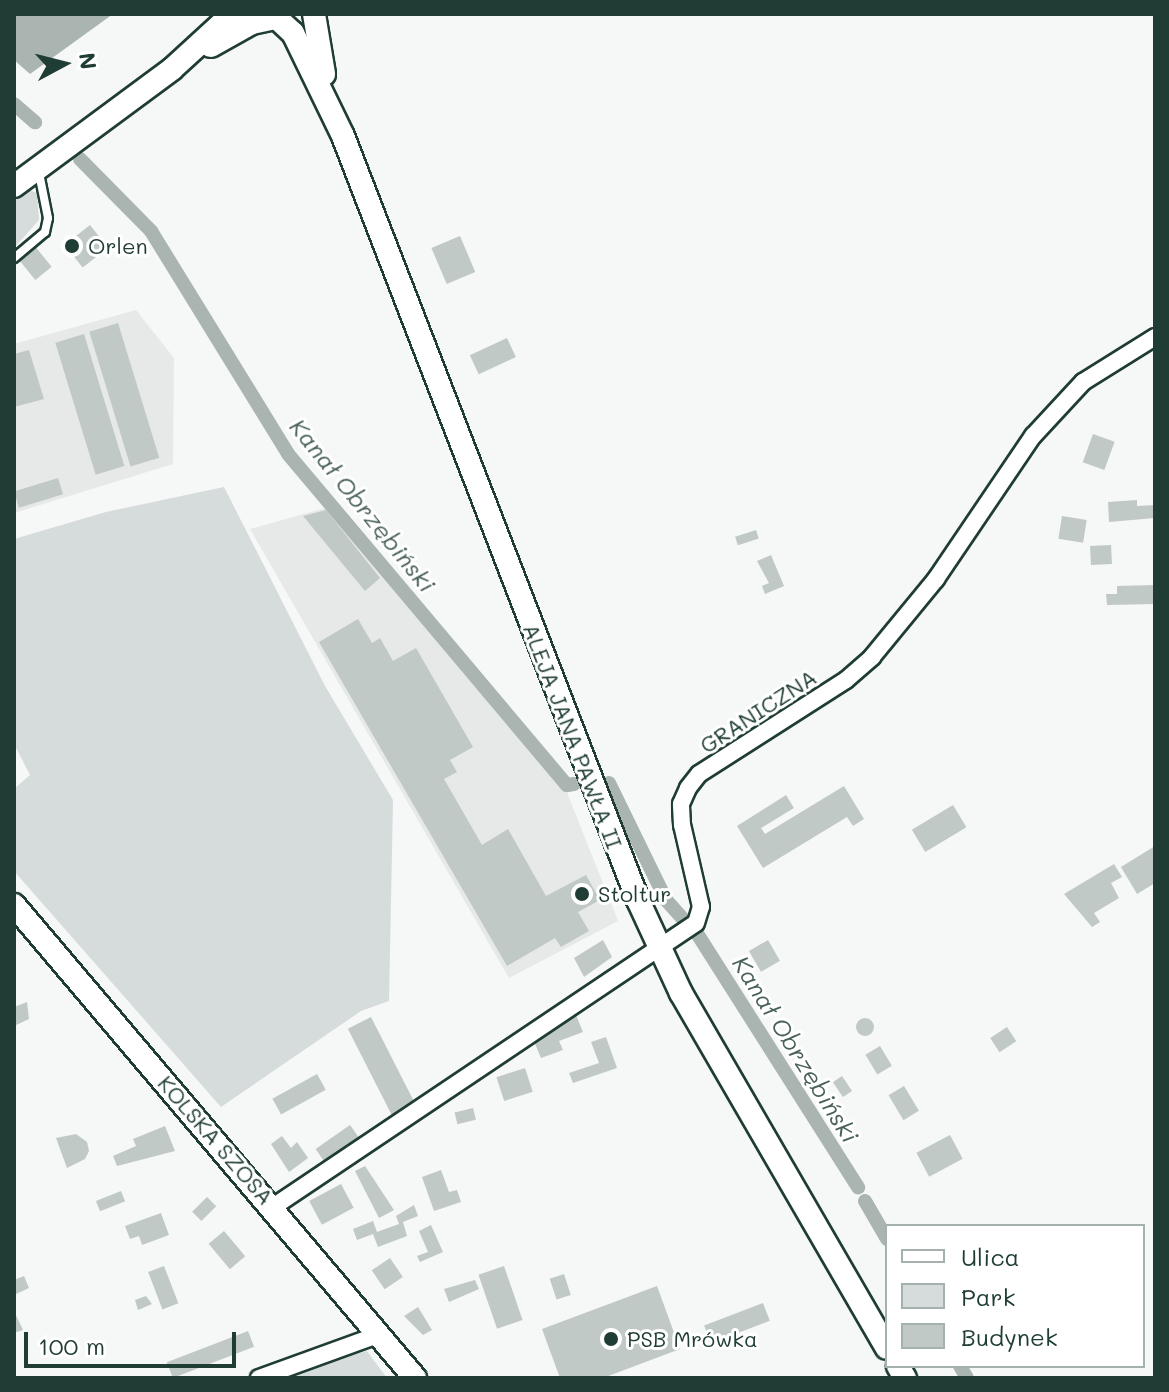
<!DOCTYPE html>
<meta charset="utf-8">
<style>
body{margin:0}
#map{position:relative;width:1169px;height:1392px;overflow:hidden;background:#f6f7f7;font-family:Mali,sans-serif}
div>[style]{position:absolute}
.built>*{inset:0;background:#e6e9e8}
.green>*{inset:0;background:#d6dcdb}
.water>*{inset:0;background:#aab5b1}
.canal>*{height:14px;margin:-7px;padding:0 7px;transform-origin:7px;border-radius:7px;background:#aab5b1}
.building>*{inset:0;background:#c0c9c6;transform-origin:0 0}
.round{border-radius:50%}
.roads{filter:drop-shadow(2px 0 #1f3d34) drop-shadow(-2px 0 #1f3d34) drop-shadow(0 2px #1f3d34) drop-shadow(0 -2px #1f3d34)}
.lane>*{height:8px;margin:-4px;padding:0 4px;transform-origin:4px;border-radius:4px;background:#fff}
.street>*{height:16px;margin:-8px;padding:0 8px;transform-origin:8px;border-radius:8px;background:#fff}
.secondary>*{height:22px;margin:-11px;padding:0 11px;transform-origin:11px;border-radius:11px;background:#fff}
.dots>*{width:22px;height:22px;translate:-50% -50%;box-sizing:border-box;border:4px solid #fff;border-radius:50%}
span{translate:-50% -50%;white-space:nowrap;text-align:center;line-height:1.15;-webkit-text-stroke:6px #fff;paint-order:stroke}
.poi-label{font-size:22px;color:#1f3d34}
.left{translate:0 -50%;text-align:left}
.street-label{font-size:22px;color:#1f3d34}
.water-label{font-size:24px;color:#49615a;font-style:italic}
.frame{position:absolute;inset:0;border:16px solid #1f3d34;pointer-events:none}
.legend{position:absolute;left:885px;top:1224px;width:260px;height:144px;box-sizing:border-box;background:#fff;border:2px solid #a5b1ae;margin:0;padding:10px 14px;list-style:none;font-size:24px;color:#1f3d34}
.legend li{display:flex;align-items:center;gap:16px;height:40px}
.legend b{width:40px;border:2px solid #a5b1ae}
.north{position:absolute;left:24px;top:24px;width:80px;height:80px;-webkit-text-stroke:6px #fff;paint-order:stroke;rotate:83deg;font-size:22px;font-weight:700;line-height:32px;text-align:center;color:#1f3d34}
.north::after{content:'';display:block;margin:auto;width:28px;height:36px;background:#1f3d34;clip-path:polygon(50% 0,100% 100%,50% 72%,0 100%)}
.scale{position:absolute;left:24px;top:1332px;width:212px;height:36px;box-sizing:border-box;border:4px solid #1f3d34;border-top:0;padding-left:10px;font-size:24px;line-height:28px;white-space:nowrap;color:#1f3d34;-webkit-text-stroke:6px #fff;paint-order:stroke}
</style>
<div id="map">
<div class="built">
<div style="clip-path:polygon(136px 310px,174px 358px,173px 464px,14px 513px,14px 344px)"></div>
<div style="clip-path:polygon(332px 506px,564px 785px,618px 921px,509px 978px,250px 529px)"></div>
</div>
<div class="green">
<div style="clip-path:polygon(29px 190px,37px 193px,39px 220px,14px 248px,14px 200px)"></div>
<div style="clip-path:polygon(224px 487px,325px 686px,393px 800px,389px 1001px,361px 1011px,221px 1107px,14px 871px,14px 789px,30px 775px,14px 744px,14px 539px,106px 512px)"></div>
<div style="clip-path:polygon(367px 1351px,387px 1378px,285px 1378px,343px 1357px)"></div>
</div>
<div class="water">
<div style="clip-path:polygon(14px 14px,113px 14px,30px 74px,14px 60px)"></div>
</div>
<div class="canal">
<div style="left:14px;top:104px;width:28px;rotate:41deg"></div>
<div style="left:80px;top:159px;width:101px;rotate:45.4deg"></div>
<div style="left:151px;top:231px;width:262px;rotate:58.4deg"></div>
<div style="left:288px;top:454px;width:433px;rotate:49.9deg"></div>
<div style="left:567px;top:785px;width:7px;rotate:-8deg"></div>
<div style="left:609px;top:783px;width:130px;rotate:64deg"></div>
<div style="left:666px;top:900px;width:27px;rotate:48deg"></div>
<div style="left:698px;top:935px;width:299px;rotate:57.6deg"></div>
<div style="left:865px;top:1201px;width:44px;rotate:59.9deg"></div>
<div style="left:960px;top:1366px;width:14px;rotate:60deg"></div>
</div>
<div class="building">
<div style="left:90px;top:225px;width:29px;height:32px;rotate:52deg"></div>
<div style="left:460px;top:236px;width:39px;height:31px;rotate:67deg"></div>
<div style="left:34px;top:245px;width:28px;height:21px;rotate:51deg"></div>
<div style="left:118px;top:323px;width:141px;height:30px;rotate:73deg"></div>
<div style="left:84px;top:334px;width:138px;height:30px;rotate:73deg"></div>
<div style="left:507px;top:338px;width:21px;height:41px;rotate:65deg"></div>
<div style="clip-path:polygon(29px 350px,44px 399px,14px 407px,14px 354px)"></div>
<div style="left:1093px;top:434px;width:23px;height:30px;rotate:20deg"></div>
<div style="left:58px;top:478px;width:17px;height:46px;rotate:73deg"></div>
<div style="clip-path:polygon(1137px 500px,1137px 506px,1155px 505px,1155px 518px,1109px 522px,1108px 502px)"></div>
<div style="clip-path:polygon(326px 510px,380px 578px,365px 591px,303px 516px)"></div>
<div style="left:1062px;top:516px;width:25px;height:23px;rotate:9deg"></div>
<div style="left:756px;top:530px;width:9px;height:22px;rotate:72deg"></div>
<div style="left:1111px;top:545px;width:19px;height:21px;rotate:87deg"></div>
<div style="clip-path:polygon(771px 555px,784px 586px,765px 594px,762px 586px,769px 583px,757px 561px)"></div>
<div style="clip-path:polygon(1155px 585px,1155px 604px,1107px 605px,1106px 594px,1117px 594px,1117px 586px)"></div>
<div style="clip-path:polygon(358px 619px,372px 643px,380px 638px,393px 661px,416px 648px,473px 747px,450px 760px,457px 772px,444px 779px,482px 845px,508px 829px,546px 896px,586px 875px,600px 900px,578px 912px,589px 931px,561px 947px,555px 938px,507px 966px,319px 642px)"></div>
<div style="clip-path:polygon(844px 786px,864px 819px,853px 826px,847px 817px,763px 868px,737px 826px,786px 795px,794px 808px,761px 828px,765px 834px)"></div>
<div style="left:953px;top:805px;width:26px;height:48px;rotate:59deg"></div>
<div style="clip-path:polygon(1155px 846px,1155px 883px,1137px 894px,1121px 867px)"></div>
<div style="clip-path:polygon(1114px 864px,1122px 877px,1111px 883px,1119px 898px,1094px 913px,1100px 922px,1092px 927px,1064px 894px)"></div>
<div style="clip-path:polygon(603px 940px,612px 957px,584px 977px,574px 958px)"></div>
<div style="left:768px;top:940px;width:24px;height:22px;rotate:60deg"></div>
<div style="clip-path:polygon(27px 1002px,29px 1019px,14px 1026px,14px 1007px)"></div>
<div style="clip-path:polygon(576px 1015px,583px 1032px,559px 1041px,563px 1050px,541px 1058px,533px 1039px,551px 1032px,549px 1026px)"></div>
<div style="left:371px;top:1017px;width:97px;height:26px;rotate:63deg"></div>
<div class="round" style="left:856px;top:1018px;width:18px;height:18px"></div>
<div style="left:1007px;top:1027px;width:17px;height:20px;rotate:57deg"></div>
<div style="clip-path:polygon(606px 1037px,617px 1068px,573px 1083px,569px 1073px,599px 1063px,591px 1042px)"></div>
<div style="left:880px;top:1046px;width:23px;height:17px;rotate:59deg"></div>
<div style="left:525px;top:1068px;width:25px;height:30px;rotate:72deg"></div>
<div style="left:317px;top:1074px;width:18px;height:51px;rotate:61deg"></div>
<div style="left:842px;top:1076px;width:18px;height:11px;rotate:56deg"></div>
<div style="left:904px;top:1086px;width:29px;height:18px;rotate:59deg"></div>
<div style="left:473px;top:1108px;width:12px;height:19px;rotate:76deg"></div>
<div style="left:350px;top:1125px;width:16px;height:42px;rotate:55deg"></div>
<div style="clip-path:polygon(165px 1126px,175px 1151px,117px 1166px,113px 1156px,136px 1146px,133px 1139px)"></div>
<div style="clip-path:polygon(76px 1134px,87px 1142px,89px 1151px,85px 1159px,67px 1168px,56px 1138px)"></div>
<div style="left:950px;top:1135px;width:27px;height:38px;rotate:62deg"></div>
<div style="clip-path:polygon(282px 1136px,291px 1148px,297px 1142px,308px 1158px,289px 1172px,271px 1144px)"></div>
<div style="clip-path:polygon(365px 1166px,394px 1210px,379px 1218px,355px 1171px)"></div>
<div style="clip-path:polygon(441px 1170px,449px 1192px,457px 1190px,461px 1202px,434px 1211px,422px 1177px)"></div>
<div style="left:341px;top:1184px;width:27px;height:36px;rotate:62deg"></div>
<div style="left:121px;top:1191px;width:11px;height:27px;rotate:68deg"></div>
<div style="left:207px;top:1197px;width:13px;height:21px;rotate:45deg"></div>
<div style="clip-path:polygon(414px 1205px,418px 1216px,403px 1222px,407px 1236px,378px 1247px,373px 1234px,357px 1240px,353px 1229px,373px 1221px,377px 1232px,399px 1224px,396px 1216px)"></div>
<div style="clip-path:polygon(161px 1213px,169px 1235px,142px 1245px,139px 1236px,130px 1239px,125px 1226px)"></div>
<div style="clip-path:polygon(431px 1225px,443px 1252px,420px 1262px,417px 1256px,428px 1252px,419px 1231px)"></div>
<div style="left:224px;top:1231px;width:33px;height:20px;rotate:50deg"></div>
<div style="left:390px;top:1258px;width:23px;height:22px;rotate:56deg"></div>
<div style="left:164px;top:1266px;width:40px;height:17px;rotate:69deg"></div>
<div style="left:504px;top:1266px;width:57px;height:27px;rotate:71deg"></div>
<div style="left:564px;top:1274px;width:22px;height:15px;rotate:72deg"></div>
<div style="clip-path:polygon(24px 1276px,29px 1288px,14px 1295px,14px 1280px)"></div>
<div style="clip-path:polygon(475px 1280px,479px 1289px,449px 1302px,444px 1289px)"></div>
<div style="clip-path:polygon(657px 1286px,680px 1349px,603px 1378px,560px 1378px,542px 1329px)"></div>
<div style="clip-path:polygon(146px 1296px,152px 1304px,138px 1310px,135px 1300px)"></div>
<div style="left:763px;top:1303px;width:19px;height:63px;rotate:69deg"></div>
<div style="clip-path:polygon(418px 1307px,432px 1330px,423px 1335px,404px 1316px)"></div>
<div style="clip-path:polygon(14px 1311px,23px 1330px,14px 1333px)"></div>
<div style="left:248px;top:1331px;width:17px;height:87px;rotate:69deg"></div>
</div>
<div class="roads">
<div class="lane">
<div style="left:14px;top:258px;width:40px;rotate:-40deg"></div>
<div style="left:45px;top:232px;width:14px;rotate:-78deg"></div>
<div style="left:48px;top:218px;width:46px;rotate:-101.3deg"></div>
</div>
<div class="street">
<div style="left:273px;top:1207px;width:509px;rotate:-33.88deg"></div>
<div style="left:696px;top:923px;width:17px;rotate:-73deg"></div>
<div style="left:701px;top:907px;width:84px;rotate:-103deg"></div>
<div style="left:682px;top:825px;width:21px;rotate:-93deg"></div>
<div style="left:681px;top:804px;width:17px;rotate:-66deg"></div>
<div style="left:688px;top:788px;width:18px;rotate:-52deg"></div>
<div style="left:699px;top:774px;width:174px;rotate:-32.6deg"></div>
<div style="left:846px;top:680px;width:35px;rotate:-41deg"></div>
<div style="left:872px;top:657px;width:101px;rotate:-50.6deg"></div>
<div style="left:936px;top:579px;width:173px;rotate:-55.9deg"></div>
<div style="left:1033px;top:436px;width:74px;rotate:-47.2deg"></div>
<div style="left:1083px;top:382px;width:85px;rotate:-32deg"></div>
<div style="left:259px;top:1378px;width:127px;rotate:-19.9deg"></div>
</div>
<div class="secondary">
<div style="left:314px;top:14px;width:61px;rotate:80.5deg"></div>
<div style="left:281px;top:22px;width:16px;rotate:43deg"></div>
<div style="left:293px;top:33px;width:114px;rotate:64.1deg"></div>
<div style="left:343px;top:136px;width:819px;rotate:68.89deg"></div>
<div style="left:638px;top:900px;width:102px;rotate:65.2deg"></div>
<div style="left:681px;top:993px;width:410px;rotate:59.9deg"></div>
<div style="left:211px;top:46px;width:47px;rotate:-29.3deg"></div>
<div style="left:252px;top:23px;width:19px;rotate:-12deg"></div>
<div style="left:14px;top:186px;width:197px;rotate:-36.5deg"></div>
<div style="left:172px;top:69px;width:81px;rotate:-42.5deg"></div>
<div style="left:14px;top:905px;width:620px;rotate:49.71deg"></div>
<div style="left:898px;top:1366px;width:14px;rotate:60deg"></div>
</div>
</div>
<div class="dots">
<div style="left:72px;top:246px;background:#1f3d34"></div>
<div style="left:582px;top:894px;background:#1f3d34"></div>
<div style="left:611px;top:1339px;background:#1f3d34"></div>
</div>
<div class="poi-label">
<span class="left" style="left:88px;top:246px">Orlen</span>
<span class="left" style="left:598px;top:894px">Stoltur</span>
<span class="left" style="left:627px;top:1339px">PSB Mrówka</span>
</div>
<div class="street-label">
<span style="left:758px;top:711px;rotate:-33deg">GRANICZNA</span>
<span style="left:573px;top:736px;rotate:69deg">ALEJA JANA PAWŁA II</span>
<span style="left:216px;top:1140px;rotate:49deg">KOLSKA SZOSA</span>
</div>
<div class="water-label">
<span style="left:363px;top:505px;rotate:51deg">Kanał Obrzębiński</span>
<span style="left:796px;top:1049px;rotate:58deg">Kanał Obrzębiński</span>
</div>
<div class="frame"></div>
<ul class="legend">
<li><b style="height:10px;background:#fff"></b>Ulica</li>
<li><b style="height:22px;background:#d6dcdb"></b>Park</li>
<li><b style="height:22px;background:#c0c9c6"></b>Budynek</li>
</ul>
<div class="north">N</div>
<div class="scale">100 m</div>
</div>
